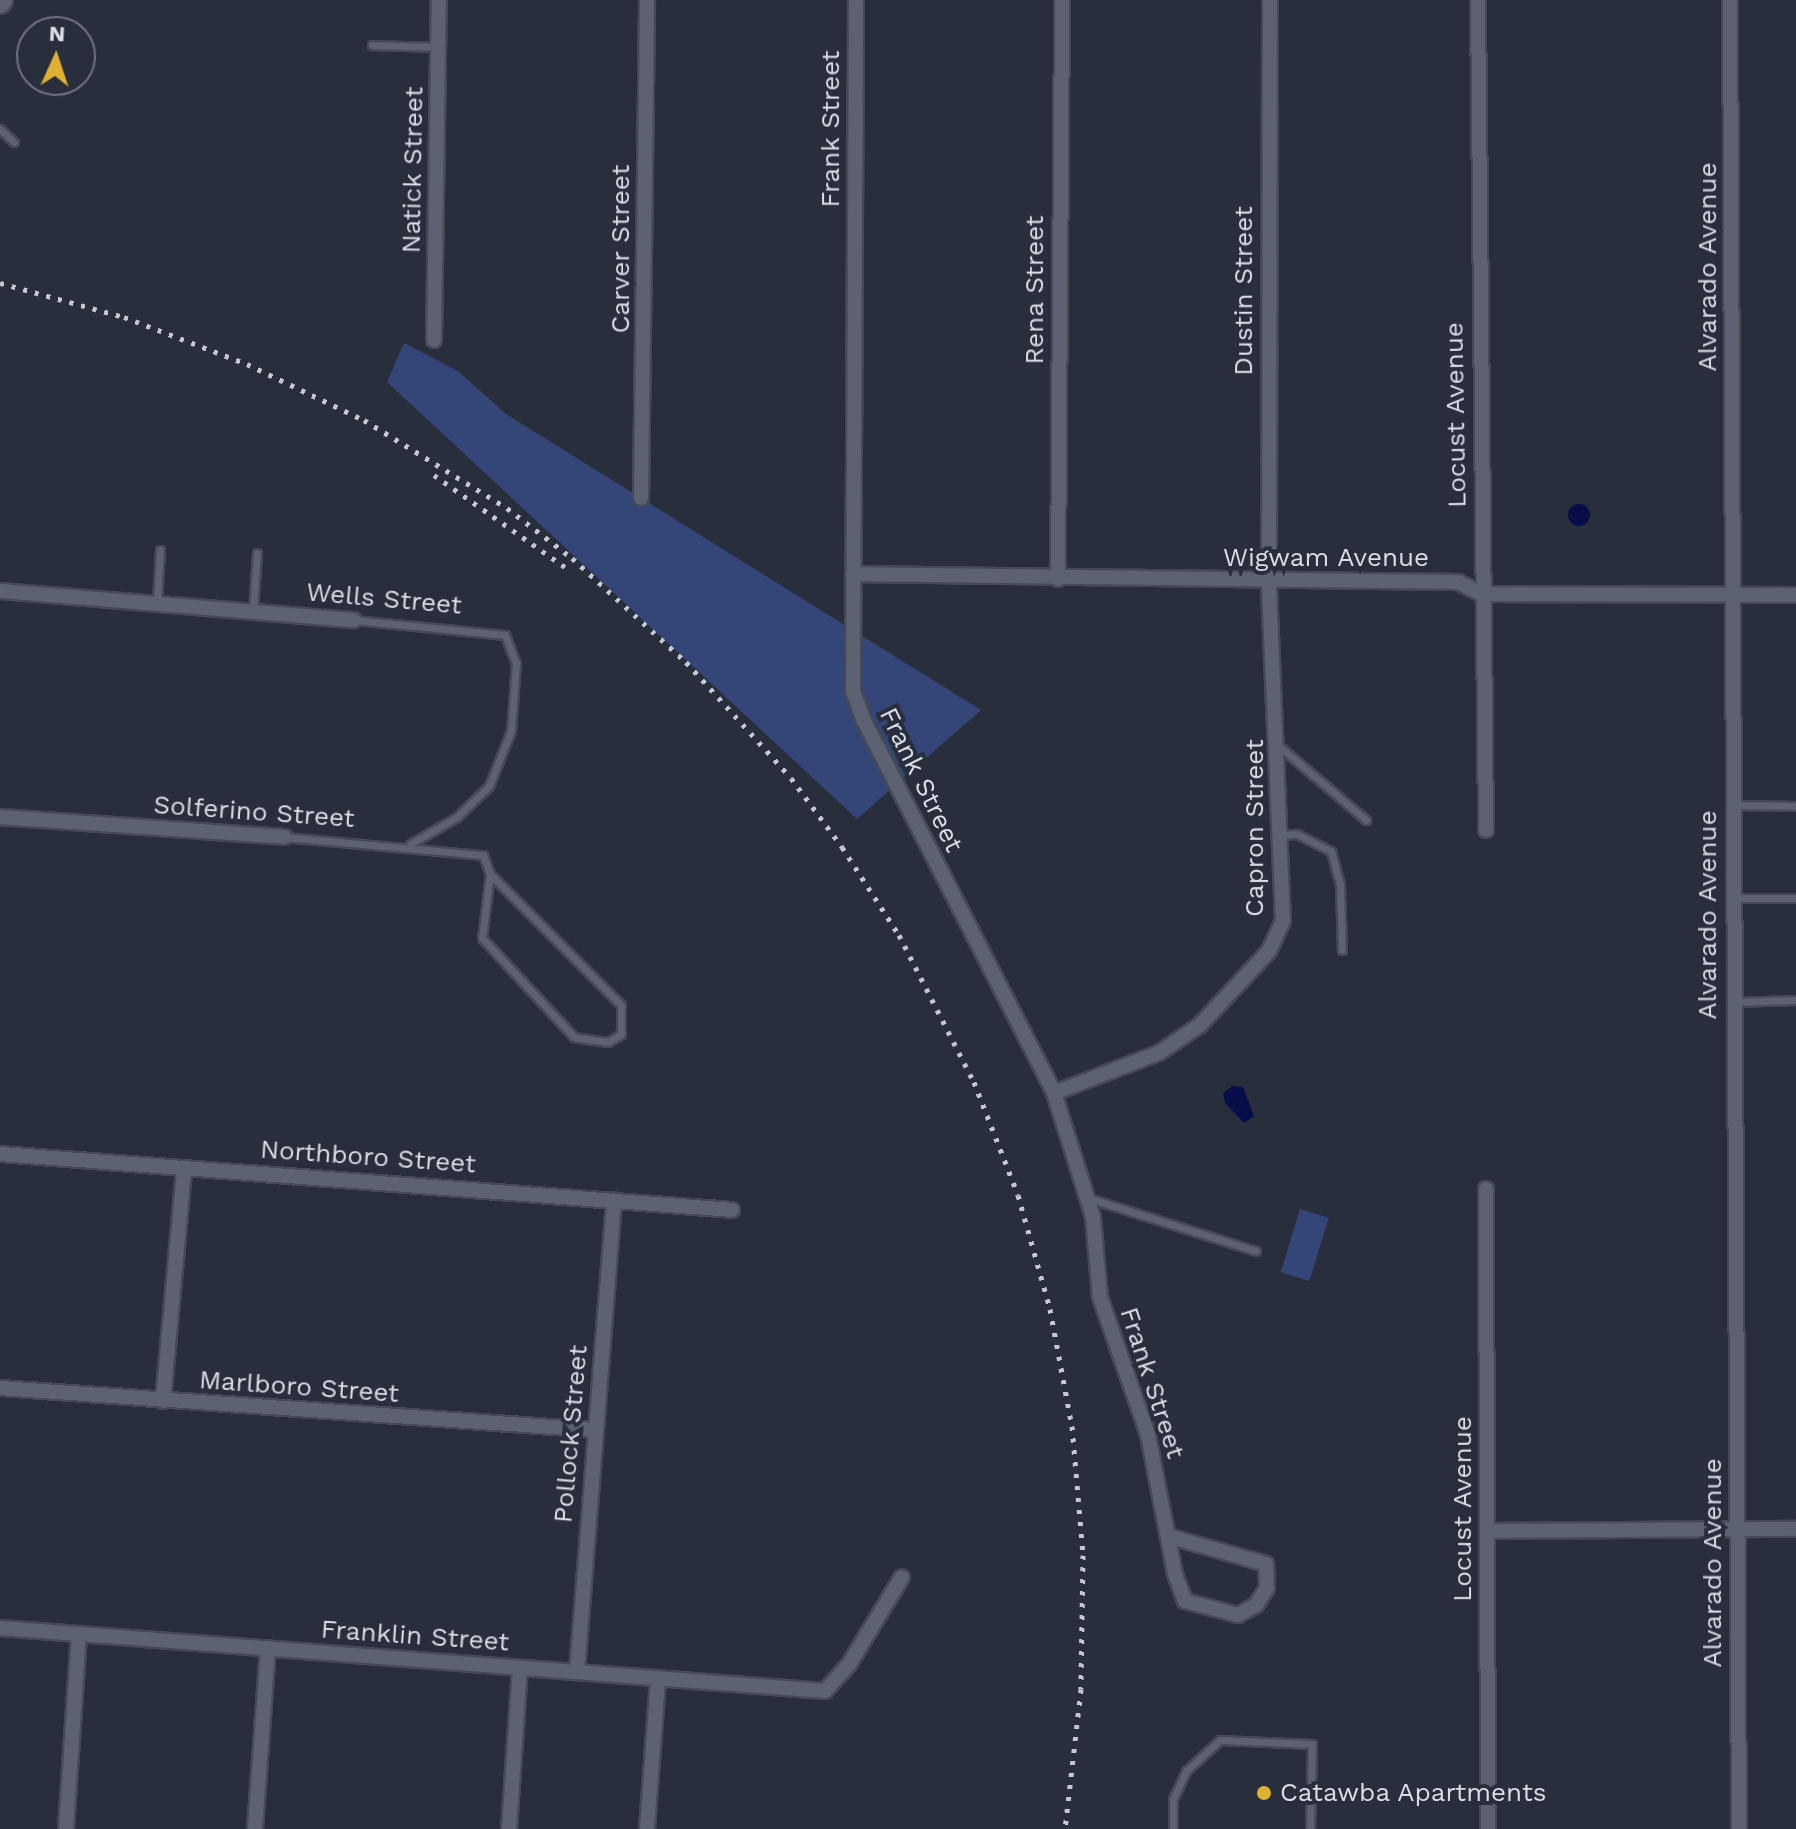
<!DOCTYPE html>
<style>
body{margin:0}
#map{position:relative;width:1796px;height:1829px;overflow:hidden;background:#292e3c;font-family:"Work Sans",sans-serif}
div>[style]{position:absolute}
.green>*{inset:0;background:#344578;transform-origin:0 0}
.water>*{inset:0;background:#060d49}
.round{border-radius:50%}
.roads{filter:drop-shadow(2px 0 #454a56) drop-shadow(-2px 0 #454a56) drop-shadow(0 2px #454a56) drop-shadow(0 -2px #454a56)}
.lane>*{height:7px;margin:-3.5px;padding:0 3.5px;transform-origin:3.5px;border-radius:3.5px;background:#5c6272}
.street>*{height:14px;margin:-7px;padding:0 7px;transform-origin:7px;border-radius:7px;background:#5c6272}
.secondary>*{height:20px;margin:-10px;padding:0 10px;transform-origin:10px;border-radius:10px;background:#5c6272}
.rail>*{height:5px;margin-top:-2.5px;transform-origin:0;background:repeating-linear-gradient(90deg,#c4c8d1 0 4px,transparent 0 12px)}
.dots>*{width:22px;height:22px;translate:-50% -50%;box-sizing:border-box;border:4px solid #292e3c;border-radius:50%}
span{translate:-50% -50%;white-space:nowrap;text-align:center;line-height:1.15;-webkit-text-stroke:8px #292e3c;paint-order:stroke}
.street-label{font-size:26px;color:#d9dde6}
.poi-label{font-size:26px;color:#d9dde6}
.left{translate:0 -50%;text-align:left}
.north{position:absolute;left:16px;top:16px;width:80px;height:80px;box-sizing:border-box;background:#292e3c;border:2px solid #6f7480;border-radius:50%;rotate:3deg;font-size:22px;font-weight:700;line-height:32px;text-align:center;color:#d9dde6}
.north::after{content:'';display:block;margin:auto;width:28px;height:36px;background:#deb133;clip-path:polygon(50% 0,100% 100%,50% 72%,0 100%)}
</style>
<div id="map">
<div class="green">
<div style="clip-path:polygon(404px 343px,458px 371px,506px 414px,981px 710px,857px 819px,387px 382px)"></div>
<div style="left:1300px;top:1209px;width:30px;height:66px;rotate:17deg"></div>
</div>
<div class="water">
<div class="round" style="left:1568px;top:504px;width:22px;height:22px"></div>
<div style="clip-path:polygon(1233px 1086px,1243px 1087px,1254px 1116px,1244px 1123px,1225px 1103px,1223px 1093px)"></div>
</div>
<div class="roads">
<div class="lane">
<div style="left:372px;top:45px;width:66px;rotate:1.7deg"></div>
<div style="left:0;top:129px;width:19px;rotate:43deg"></div>
<div style="left:157px;top:603px;width:53px;rotate:-86.8deg"></div>
<div style="left:253px;top:611px;width:58px;rotate:-86.1deg"></div>
<div style="left:354px;top:620px;width:152px;rotate:5.7deg"></div>
<div style="left:505px;top:635px;width:30px;rotate:69deg"></div>
<div style="left:516px;top:663px;width:68px;rotate:94.2deg"></div>
<div style="left:511px;top:731px;width:59px;rotate:111.8deg"></div>
<div style="left:489px;top:786px;width:45px;rotate:135.9deg"></div>
<div style="left:457px;top:817px;width:54px;rotate:150.1deg"></div>
<div style="left:1280px;top:747px;width:113px;rotate:40.3deg"></div>
<div style="left:1734px;top:805px;width:62px;rotate:0.9deg"></div>
<div style="left:1280px;top:835px;width:17px;rotate:-3deg"></div>
<div style="left:1297px;top:834px;width:38px;rotate:27deg"></div>
<div style="left:1331px;top:851px;width:34px;rotate:75deg"></div>
<div style="left:1340px;top:884px;width:66px;rotate:88.3deg"></div>
<div style="left:284px;top:837px;width:200px;rotate:5.2deg"></div>
<div style="left:483px;top:855px;width:20px;rotate:70deg"></div>
<div style="left:490px;top:874px;width:185px;rotate:45deg"></div>
<div style="left:621px;top:1005px;width:29px;rotate:90deg"></div>
<div style="left:621px;top:1034px;width:15px;rotate:148deg"></div>
<div style="left:608px;top:1042px;width:34px;rotate:-172deg"></div>
<div style="left:574px;top:1037px;width:135px;rotate:-132.9deg"></div>
<div style="left:482px;top:938px;width:64px;rotate:-82.9deg"></div>
<div style="left:1734px;top:898px;width:62px"></div>
<div style="left:1734px;top:1002px;width:62px;rotate:-1.8deg"></div>
<div style="left:1088px;top:1198px;width:176px;rotate:17.5deg"></div>
<div style="left:1173px;top:1829px;width:30px;rotate:-90deg"></div>
<div style="left:1173px;top:1799px;width:31px;rotate:-65deg"></div>
<div style="left:1186px;top:1771px;width:46px;rotate:-42.4deg"></div>
<div style="left:1220px;top:1740px;width:92px;rotate:2.5deg"></div>
<div style="left:1312px;top:1744px;width:85px;rotate:91.3deg"></div>
</div>
<div class="street">
<div style="left:856px;top:0;width:691px;rotate:90.25deg"></div>
<div style="left:853px;top:691px;width:32px;rotate:70deg"></div>
<div style="left:864px;top:721px;width:418px;rotate:62.9deg"></div>
<div style="left:1054px;top:1093px;width:130px;rotate:72.5deg"></div>
<div style="left:1093px;top:1217px;width:80px;rotate:85deg"></div>
<div style="left:1100px;top:1297px;width:146px;rotate:70.8deg"></div>
<div style="left:1148px;top:1435px;width:142px;rotate:79deg"></div>
<div style="left:1175px;top:1574px;width:29px;rotate:70deg"></div>
<div style="left:1185px;top:1601px;width:55px;rotate:14.8deg"></div>
<div style="left:1238px;top:1615px;width:21px;rotate:-29deg"></div>
<div style="left:1256px;top:1605px;width:20px;rotate:-57deg"></div>
<div style="left:1267px;top:1588px;width:24px;rotate:-92deg"></div>
<div style="left:1266px;top:1564px;width:99px;rotate:-164.1deg"></div>
<div style="left:1478px;top:0;width:830px;rotate:89.45deg"></div>
<div style="left:1730px;top:0;width:1829px;rotate:89.72deg"></div>
<div style="left:434px;top:340px;width:340px;rotate:-89.2deg"></div>
<div style="left:641px;top:498px;width:498px;rotate:-89.3deg"></div>
<div style="left:853px;top:574px;width:605px;rotate:0.76deg"></div>
<div style="left:1458px;top:582px;width:27px;rotate:27deg"></div>
<div style="left:1482px;top:594px;width:314px;rotate:0.2deg"></div>
<div style="left:1058px;top:579px;width:579px;rotate:-89.6deg"></div>
<div style="left:0;top:591px;width:355px;rotate:4.7deg"></div>
<div style="left:0;top:817px;width:285px;rotate:4deg"></div>
<div style="left:1054px;top:1093px;width:112px;rotate:-20.9deg"></div>
<div style="left:1159px;top:1053px;width:50px;rotate:-34.3deg"></div>
<div style="left:1200px;top:1025px;width:101px;rotate:-47deg"></div>
<div style="left:1269px;top:951px;width:33px;rotate:-65deg"></div>
<div style="left:1283px;top:921px;width:339px;rotate:-92.4deg"></div>
<div style="left:1269px;top:582px;width:582px;rotate:-89.9deg"></div>
<div style="left:0;top:1154px;width:734px;rotate:4.37deg"></div>
<div style="left:1486px;top:1189px;width:640px;rotate:89.82deg"></div>
<div style="left:0;top:1388px;width:596px;rotate:4.04deg"></div>
<div style="left:163px;top:1401px;width:234px;rotate:-84.8deg"></div>
<div style="left:1488px;top:1531px;width:308px;rotate:-0.4deg"></div>
<div style="left:0;top:1628px;width:827px;rotate:4.37deg"></div>
<div style="left:825px;top:1691px;width:38px;rotate:-48deg"></div>
<div style="left:850px;top:1663px;width:100px;rotate:-58.8deg"></div>
<div style="left:577px;top:1672px;width:473px;rotate:-85.5deg"></div>
<div style="left:66px;top:1829px;width:195px;rotate:-86.2deg"></div>
<div style="left:255px;top:1829px;width:181px;rotate:-85.9deg"></div>
<div style="left:509px;top:1829px;width:161px;rotate:-86.1deg"></div>
<div style="left:647px;top:1829px;width:151px;rotate:-85.8deg"></div>
</div>
<div class="secondary">
<div style="left:0;top:3px;width:4px;rotate:-56deg"></div>
</div>
</div>
<div class="rail">
<div style="left:0;top:283px;width:129px;rotate:15.3deg"></div>
<div style="left:124px;top:317px;width:132px;rotate:20.9deg"></div>
<div style="left:247px;top:364px;width:130px;rotate:25.6deg"></div>
<div style="left:364px;top:420px;width:168px;rotate:31.6deg"></div>
<div style="left:507px;top:508px;width:82px;rotate:37.6deg"></div>
<div style="left:572px;top:558px;width:154px;rotate:42.4deg"></div>
<div style="left:686px;top:662px;width:156px;rotate:47.8deg"></div>
<div style="left:791px;top:778px;width:86px;rotate:53.5deg"></div>
<div style="left:842px;top:847px;width:105px;rotate:57.1deg"></div>
<div style="left:899px;top:935px;width:165px;rotate:63deg"></div>
<div style="left:974px;top:1082px;width:121px;rotate:68.7deg"></div>
<div style="left:1018px;top:1195px;width:118px;rotate:74.3deg"></div>
<div style="left:1050px;top:1309px;width:119px;rotate:79.4deg"></div>
<div style="left:1072px;top:1426px;width:129px;rotate:85.1deg"></div>
<div style="left:1083px;top:1555px;width:134px;rotate:90.9deg"></div>
<div style="left:1081px;top:1689px;width:141px;rotate:96.5deg"></div>
<div style="left:434px;top:475px;width:160px;rotate:35.1deg"></div>
</div>
<div class="dots">
<div style="left:1264px;top:1793px;background:#deb133"></div>
</div>
<div class="street-label">
<span style="left:831px;top:129px;rotate:-90deg">Frank Street</span>
<span style="left:413px;top:170px;rotate:-89deg">Natick Street</span>
<span style="left:621px;top:249px;rotate:-90deg">Carver Street</span>
<span style="left:1708px;top:267px;rotate:-90deg">Alvarado Avenue</span>
<span style="left:1035px;top:290px;rotate:-90deg">Rena Street</span>
<span style="left:1244px;top:291px;rotate:-90deg">Dustin Street</span>
<span style="left:1456px;top:415px;rotate:-91deg">Locust Avenue</span>
<span style="left:1326px;top:558px">Wigwam Avenue</span>
<span style="left:384px;top:599px;rotate:5deg">Wells Street</span>
<span style="left:921px;top:780px;rotate:64deg">Frank Street</span>
<span style="left:254px;top:812px;rotate:4deg">Solferino Street</span>
<span style="left:1255px;top:828px;rotate:-90deg">Capron Street</span>
<span style="left:1708px;top:915px;rotate:-90deg">Alvarado Avenue</span>
<span style="left:368px;top:1157px;rotate:4deg">Northboro Street</span>
<span style="left:1152px;top:1383px;rotate:72deg">Frank Street</span>
<span style="left:299px;top:1387px;rotate:4deg">Marlboro Street</span>
<span style="left:571px;top:1434px;rotate:-85deg">Pollock Street</span>
<span style="left:1463px;top:1509px;rotate:-90deg">Locust Avenue</span>
<span style="left:1713px;top:1563px;rotate:-90deg">Alvarado Avenue</span>
<span style="left:415px;top:1636px;rotate:4deg">Franklin Street</span>
</div>
<div class="poi-label">
<span class="left" style="left:1280px;top:1793px">Catawba Apartments</span>
</div>
<div class="north">N</div>
</div>
